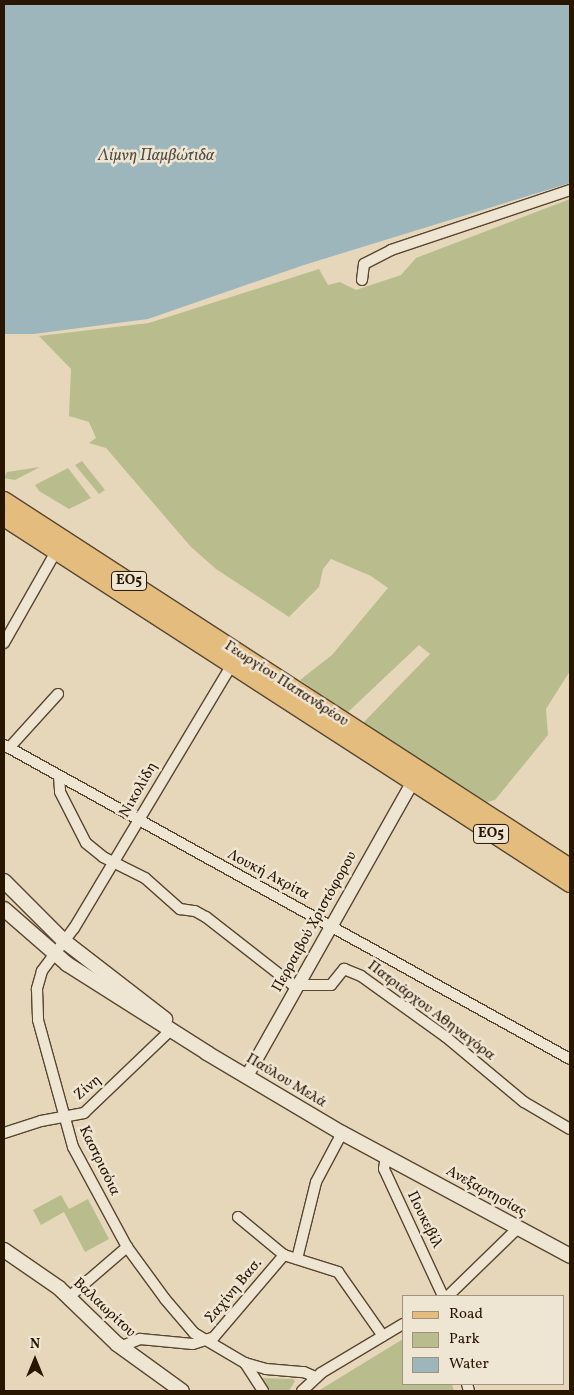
<!DOCTYPE html>
<meta charset="utf-8">
<style>
body{margin:0}
#map{position:relative;width:574px;height:1395px;overflow:hidden;background:#e6d7bb;font-family:Vollkorn,serif}
div>[style]{position:absolute}
.green>*{inset:0;background:#b9bd8d}
.water>*{inset:0;background:#9cb6bc}
.roads{filter:drop-shadow(1px 0 #584630) drop-shadow(-1px 0 #584630) drop-shadow(0 1px #584630) drop-shadow(0 -1px #584630)}
.minor>*{height:10px;margin:-5px;padding:0 5px;transform-origin:5px;border-radius:5px;background:#efe5d3}
.tertiary>*{height:12px;margin:-6px;padding:0 6px;transform-origin:6px;border-radius:6px;background:#efe5d3}
.secondary>*{height:14px;margin:-7px;padding:0 7px;transform-origin:7px;border-radius:7px;background:#efe5d3}
.primary>*{height:16px;margin:-8px;padding:0 8px;transform-origin:8px;border-radius:8px;background:#e3bc7e}
span{translate:-50% -50%;white-space:nowrap;text-align:center;line-height:1.15;-webkit-text-stroke:5px #efe5d3;paint-order:stroke}
.shield-label span{padding:1px 4px;background:#efe5d3;border:1px solid;border-radius:4px;-webkit-text-stroke-width:0}
.shield-label{font-size:14px;color:#291601;font-weight:700}
.street-label{font-size:15px;color:#291601}
.water-label{font-size:16px;color:#514e42;font-style:italic}
.frame{position:absolute;inset:0;border:5px solid #291601;pointer-events:none}
.legend{position:absolute;left:402px;top:1295px;width:162px;height:90px;box-sizing:border-box;background:#efe5d3;border:1px solid #a0927f;margin:0;padding:6px 9px;list-style:none;font-size:15px;color:#291601}
.legend li{display:flex;align-items:center;gap:10px;height:25px}
.legend b{width:25px;border:1px solid #a0927f}
.north{position:absolute;left:10px;top:1335px;width:50px;height:50px;-webkit-text-stroke:4px #efe5d3;paint-order:stroke;rotate:0deg;font-size:14px;font-weight:700;line-height:20px;text-align:center;color:#291601}
.north::after{content:'';display:block;margin:auto;width:18px;height:22px;background:#291601;clip-path:polygon(50% 0,100% 100%,50% 72%,0 100%)}
</style>
<div id="map">
<div class="green">
<div style="clip-path:polygon(570px 199px,570px 671px,546px 709px,548px 735px,495px 800px,487px 802px,362px 724px,430px 654px,419px 645px,347px 713px,300px 680px,332px 655px,388px 588px,371px 576px,331px 559px,323px 569px,319px 587px,289px 617px,216px 569px,191px 547px,106px 448px,89px 443px,96px 438px,89px 422px,69px 416px,71px 369px,39px 336px,149px 323px,319px 269px,328px 285px,340px 282px,356px 290px,401px 275px,416px 258px)"></div>
<div style="clip-path:polygon(82px 461px,105px 490px,99px 494px,75px 465px)"></div>
<div style="clip-path:polygon(40px 467px,15px 480px,4px 478px,7px 472px)"></div>
<div style="clip-path:polygon(68px 468px,91px 498px,69px 509px,39px 491px,35px 485px)"></div>
<div style="clip-path:polygon(61px 1195px,69px 1209px,88px 1199px,109px 1239px,85px 1252px,64px 1212px,41px 1225px,33px 1210px)"></div>
<div style="clip-path:polygon(403px 1339px,403px 1384px,452px 1384px,454px 1391px,318px 1391px)"></div>
<div style="clip-path:polygon(260px 1378px,293px 1379px,295px 1381px,289px 1391px,269px 1391px)"></div>
</div>
<div class="water">
<div style="clip-path:polygon(4px 4px,570px 4px,570px 183px,304px 265px,148px 319px,34px 334px,4px 334px)"></div>
</div>
<div class="roads">
<div class="minor">
<div style="left:362px;top:280px;width:16px;rotate:-83deg"></div>
<div style="left:364px;top:264px;width:30px;rotate:-27deg"></div>
<div style="left:391px;top:250px;width:189px;rotate:-18.5deg"></div>
<div style="left:4px;top:643px;width:109px;rotate:-60.4deg"></div>
<div style="left:234px;top:661px;width:311px;rotate:120.9deg"></div>
<div style="left:74px;top:928px;width:54px;rotate:126.7deg"></div>
<div style="left:42px;top:971px;width:19px;rotate:106deg"></div>
<div style="left:37px;top:989px;width:31px;rotate:88deg"></div>
<div style="left:38px;top:1020px;width:132px;rotate:74.6deg"></div>
<div style="left:73px;top:1147px;width:114px;rotate:61.6deg"></div>
<div style="left:127px;top:1247px;width:64px;rotate:53.8deg"></div>
<div style="left:165px;top:1299px;width:45px;rotate:49.5deg"></div>
<div style="left:194px;top:1333px;width:59px;rotate:30.5deg"></div>
<div style="left:245px;top:1363px;width:22px;rotate:16deg"></div>
<div style="left:266px;top:1369px;width:38px;rotate:5deg"></div>
<div style="left:304px;top:1372px;width:12px;rotate:24deg"></div>
<div style="left:4px;top:745px;width:647px;rotate:29.02deg"></div>
<div style="left:9px;top:748px;width:73px;rotate:-47.8deg"></div>
<div style="left:59px;top:776px;width:16px;rotate:86deg"></div>
<div style="left:60px;top:792px;width:57px;rotate:63deg"></div>
<div style="left:86px;top:843px;width:22px;rotate:39deg"></div>
<div style="left:103px;top:857px;width:47px;rotate:26.6deg"></div>
<div style="left:145px;top:878px;width:47px;rotate:41.5deg"></div>
<div style="left:180px;top:909px;width:15px;rotate:8deg"></div>
<div style="left:195px;top:911px;width:13px;rotate:29deg"></div>
<div style="left:206px;top:917px;width:110px;rotate:38deg"></div>
<div style="left:293px;top:985px;width:38px"></div>
<div style="left:331px;top:985px;width:21px;rotate:-51deg"></div>
<div style="left:344px;top:969px;width:18px;rotate:22deg"></div>
<div style="left:361px;top:976px;width:105px;rotate:35.7deg"></div>
<div style="left:446px;top:1037px;width:102px;rotate:39.8deg"></div>
<div style="left:524px;top:1102px;width:53px;rotate:30.4deg"></div>
<div style="left:4px;top:1133px;width:39px;rotate:-18deg"></div>
<div style="left:41px;top:1121px;width:44px;rotate:-10.5deg"></div>
<div style="left:84px;top:1113px;width:122px;rotate:-43.7deg"></div>
<div style="left:386px;top:1156px;width:13px;rotate:99deg"></div>
<div style="left:384px;top:1169px;width:140px;rotate:65.1deg"></div>
<div style="left:238px;top:1217px;width:60px;rotate:39.6deg"></div>
<div style="left:284px;top:1255px;width:57px;rotate:17.5deg"></div>
<div style="left:338px;top:1272px;width:78px;rotate:54.9deg"></div>
<div style="left:297px;top:1259px;width:79px;rotate:-76.1deg"></div>
<div style="left:316px;top:1182px;width:55px;rotate:-62deg"></div>
<div style="left:448px;top:1296px;width:96px;rotate:-44.2deg"></div>
<div style="left:69px;top:1297px;width:77px;rotate:-40.8deg"></div>
<div style="left:120px;top:1347px;width:22px;rotate:-22deg"></div>
<div style="left:140px;top:1339px;width:53px;rotate:5.4deg"></div>
<div style="left:193px;top:1344px;width:22px;rotate:-18deg"></div>
<div style="left:214px;top:1337px;width:108px;rotate:-49.5deg"></div>
<div style="left:245px;top:1363px;width:33px;rotate:57deg"></div>
<div style="left:467px;top:1384px;width:7px;rotate:74deg"></div>
<div style="left:302px;top:1391px;width:26px;rotate:-43deg"></div>
<div style="left:321px;top:1373px;width:96px;rotate:-30.9deg"></div>
</div>
<div class="tertiary">
<div style="left:247px;top:1076px;width:344px;rotate:-60.6deg"></div>
</div>
<div class="secondary">
<div style="left:4px;top:881px;width:85px;rotate:45deg"></div>
<div style="left:64px;top:941px;width:128px;rotate:37.7deg"></div>
<div style="left:4px;top:909px;width:84px;rotate:41.1deg"></div>
<div style="left:67px;top:964px;width:166px;rotate:32.4deg"></div>
<div style="left:207px;top:1053px;width:157px;rotate:30.7deg"></div>
<div style="left:342px;top:1133px;width:259px;rotate:28.3deg"></div>
<div style="left:4px;top:1250px;width:67px;rotate:34.6deg"></div>
<div style="left:59px;top:1288px;width:81px;rotate:44deg"></div>
<div style="left:117px;top:1344px;width:80px;rotate:35.9deg"></div>
</div>
<div class="primary">
<div style="left:4px;top:500px;width:675px;rotate:32.96deg"></div>
<div style="left:4px;top:518px;width:674px;rotate:32.89deg"></div>
</div>
</div>
<div class="shield-label">
<span style="left:129px;top:581px">ΕΟ5</span>
<span style="left:491px;top:834px">ΕΟ5</span>
</div>
<div class="street-label">
<span style="left:286px;top:684px;rotate:33deg">Γεωργίου Παπανδρέου</span>
<span style="left:139px;top:790px;rotate:-60deg">Νικολίδη</span>
<span style="left:268px;top:875px;rotate:28deg">Λουκή Ακρίτα</span>
<span style="left:315px;top:922px;rotate:-61deg">Περραιβού Χριστόφορου</span>
<span style="left:431px;top:1011px;rotate:37deg">Πατριάρχου Αθηναγόρα</span>
<span style="left:286px;top:1081px;rotate:31deg">Παύλου Μελά</span>
<span style="left:88px;top:1088px;rotate:-40deg">Ζίνη</span>
<span style="left:99px;top:1161px;rotate:64deg">Καστρισόια</span>
<span style="left:486px;top:1192px;rotate:29deg">Ανεξαρτησίας</span>
<span style="left:424px;top:1220px;rotate:64deg">Πουκεβίλ</span>
<span style="left:234px;top:1291px;rotate:-50deg">Σαχίνη Βασ.</span>
<span style="left:104px;top:1308px;rotate:43deg">Βαλαωρίτου</span>
</div>
<div class="water-label">
<span style="left:156px;top:156px">Λίμνη Παμβώτιδα</span>
</div>
<div class="frame"></div>
<ul class="legend">
<li><b style="height:6px;background:#e3bc7e"></b>Road</li>
<li><b style="height:14px;background:#b9bd8d"></b>Park</li>
<li><b style="height:14px;background:#9cb6bc"></b>Water</li>
</ul>
<div class="north">N</div>
</div>
